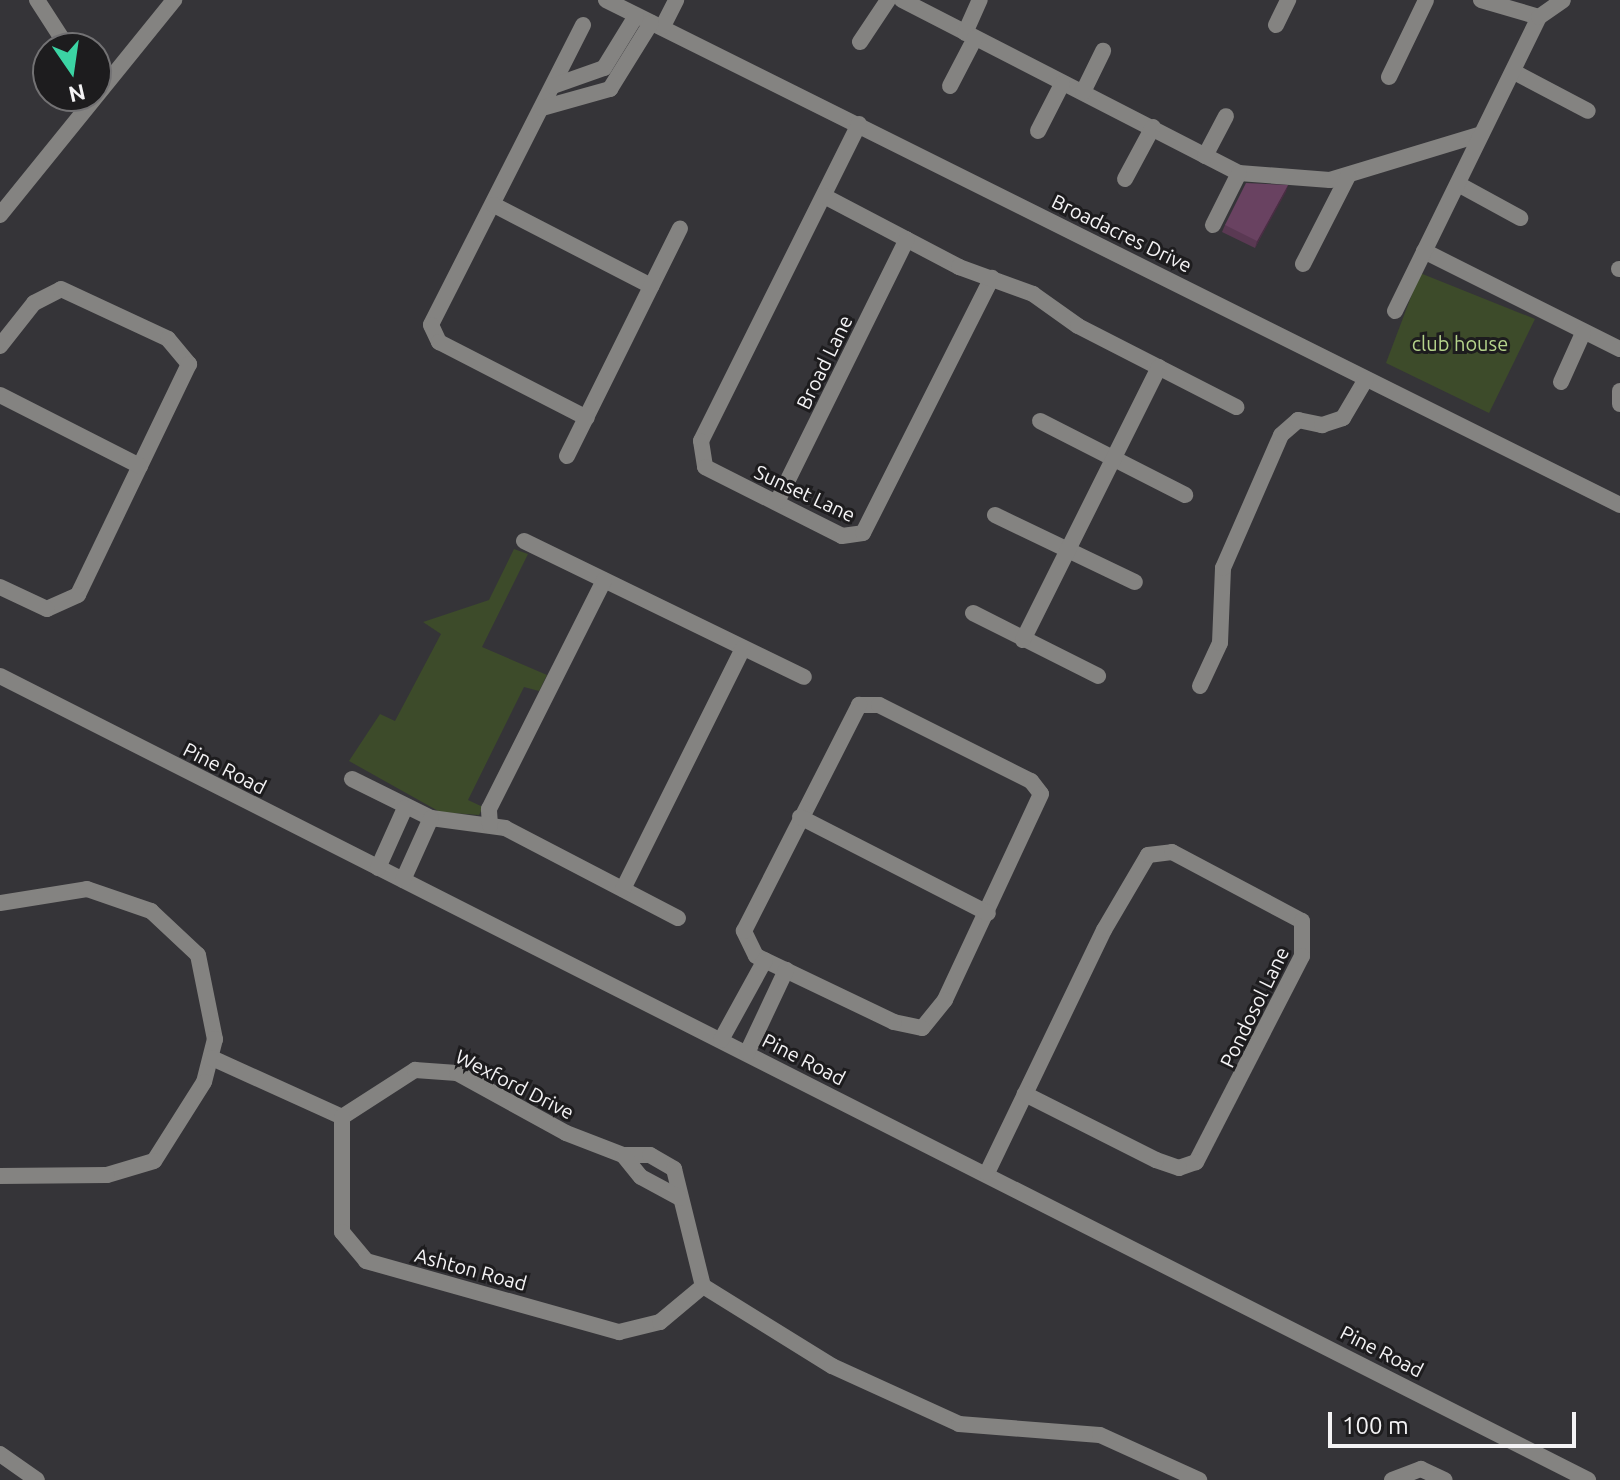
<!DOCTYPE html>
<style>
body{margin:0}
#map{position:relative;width:1620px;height:1480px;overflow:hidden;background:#353438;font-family:Ubuntu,sans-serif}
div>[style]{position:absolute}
.green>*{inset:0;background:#3d4b2a}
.street>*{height:16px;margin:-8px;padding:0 8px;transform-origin:8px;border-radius:8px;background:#848381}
.wall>*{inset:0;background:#5a3953}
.shaded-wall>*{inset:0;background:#4a2e44}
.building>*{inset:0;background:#694261}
span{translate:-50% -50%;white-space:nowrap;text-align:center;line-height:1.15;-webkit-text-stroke:6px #1d1c1e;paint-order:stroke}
.street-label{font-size:20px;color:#f4f3f5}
.park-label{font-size:20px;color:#b5d38b}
.north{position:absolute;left:32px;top:32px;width:80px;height:80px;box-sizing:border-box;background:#1d1c1e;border:2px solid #737274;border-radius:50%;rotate:167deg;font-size:22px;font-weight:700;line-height:32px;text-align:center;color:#f4f3f5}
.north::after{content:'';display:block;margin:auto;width:28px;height:36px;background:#3bd4a4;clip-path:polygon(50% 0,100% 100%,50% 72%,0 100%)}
.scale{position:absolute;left:1328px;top:1412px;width:248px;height:36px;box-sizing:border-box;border:4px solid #f4f3f5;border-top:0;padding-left:10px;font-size:24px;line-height:28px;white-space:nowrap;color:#f4f3f5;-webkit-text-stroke:6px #1d1c1e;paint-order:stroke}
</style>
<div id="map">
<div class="green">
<div style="clip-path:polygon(1420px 273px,1535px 319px,1489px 413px,1386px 363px)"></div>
<div style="clip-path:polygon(514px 549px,528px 554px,482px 647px,547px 675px,539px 691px,524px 687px,468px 800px,483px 807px,479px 815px,440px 812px,349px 761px,380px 714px,395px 721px,441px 634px,423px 622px,489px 600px)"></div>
</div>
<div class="street">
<div style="left:37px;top:0;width:57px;rotate:57.1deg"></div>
<div style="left:606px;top:0;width:1133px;rotate:26.47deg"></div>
<div style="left:902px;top:0;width:379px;rotate:27.2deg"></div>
<div style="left:1239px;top:173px;width:91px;rotate:4.4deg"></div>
<div style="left:1330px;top:180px;width:158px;rotate:-16.9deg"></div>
<div style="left:1481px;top:0;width:60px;rotate:16.3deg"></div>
<div style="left:583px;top:25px;width:336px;rotate:116.9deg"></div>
<div style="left:431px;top:325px;width:19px;rotate:65deg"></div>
<div style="left:439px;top:342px;width:166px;rotate:27.2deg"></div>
<div style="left:1276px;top:25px;width:28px;rotate:-64deg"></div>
<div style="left:663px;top:26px;width:29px;rotate:-63deg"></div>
<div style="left:965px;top:33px;width:36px;rotate:-66deg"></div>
<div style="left:860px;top:42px;width:50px;rotate:-56.3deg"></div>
<div style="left:1516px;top:73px;width:81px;rotate:27.8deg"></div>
<div style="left:1389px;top:77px;width:85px;rotate:-64.3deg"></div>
<div style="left:553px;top:86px;width:54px;rotate:-19.4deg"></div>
<div style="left:604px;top:68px;width:61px;rotate:-58.4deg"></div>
<div style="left:950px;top:86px;width:54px;rotate:-62.5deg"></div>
<div style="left:1083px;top:92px;width:46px;rotate:-64deg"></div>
<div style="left:542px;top:108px;width:71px;rotate:-15.6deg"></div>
<div style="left:610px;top:89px;width:78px;rotate:-58.2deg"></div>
<div style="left:859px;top:124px;width:354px;rotate:116.5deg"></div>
<div style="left:701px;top:441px;width:26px;rotate:81deg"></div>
<div style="left:705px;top:467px;width:153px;rotate:26.7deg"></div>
<div style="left:842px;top:536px;width:21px;rotate:-8deg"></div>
<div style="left:863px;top:533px;width:286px;rotate:-63.2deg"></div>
<div style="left:1038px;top:131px;width:53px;rotate:-62.9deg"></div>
<div style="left:1205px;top:156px;width:45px;rotate:-62.3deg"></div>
<div style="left:1125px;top:179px;width:59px;rotate:-61.7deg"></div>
<div style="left:1458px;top:184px;width:71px;rotate:28.7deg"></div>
<div style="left:824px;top:196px;width:153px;rotate:27.7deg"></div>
<div style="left:959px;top:267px;width:79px;rotate:20deg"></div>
<div style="left:1033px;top:294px;width:55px;rotate:35.4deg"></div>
<div style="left:1078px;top:326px;width:178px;rotate:27.1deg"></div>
<div style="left:494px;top:205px;width:177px;rotate:27.3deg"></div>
<div style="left:0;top:215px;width:277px;rotate:-51deg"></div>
<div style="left:1213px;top:225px;width:58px;rotate:-63.4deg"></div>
<div style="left:1424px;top:251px;width:219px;rotate:26.6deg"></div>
<div style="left:1303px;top:264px;width:99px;rotate:-62.9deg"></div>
<div style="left:1619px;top:269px;width:1px"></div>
<div style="left:1395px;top:311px;width:327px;rotate:-63.9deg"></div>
<div style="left:1539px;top:17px;width:29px;rotate:-35deg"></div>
<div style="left:0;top:346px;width:55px;rotate:-51.7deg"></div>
<div style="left:34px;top:303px;width:30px;rotate:-27deg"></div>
<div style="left:61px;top:289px;width:118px;rotate:25deg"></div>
<div style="left:168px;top:339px;width:33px;rotate:50deg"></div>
<div style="left:189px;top:364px;width:256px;rotate:115.7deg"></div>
<div style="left:78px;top:595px;width:34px;rotate:156deg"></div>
<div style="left:47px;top:609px;width:52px;rotate:-154.9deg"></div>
<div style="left:1561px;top:382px;width:54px;rotate:-65.8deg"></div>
<div style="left:1620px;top:391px;width:13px;rotate:90deg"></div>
<div style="left:0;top:395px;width:157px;rotate:26.9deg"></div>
<div style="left:1040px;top:421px;width:163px;rotate:27deg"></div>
<div style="left:567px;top:456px;width:254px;rotate:-63.6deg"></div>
<div style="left:777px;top:502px;width:293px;rotate:-63.7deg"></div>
<div style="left:995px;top:515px;width:155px;rotate:25.6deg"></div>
<div style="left:524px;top:541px;width:311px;rotate:25.9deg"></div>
<div style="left:973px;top:613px;width:140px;rotate:26.7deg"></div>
<div style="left:1023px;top:640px;width:305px;rotate:-63.5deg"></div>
<div style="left:0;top:676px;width:1780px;rotate:26.85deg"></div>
<div style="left:1200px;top:686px;width:47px;rotate:-65.1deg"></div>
<div style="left:1220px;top:643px;width:75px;rotate:-87.7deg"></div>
<div style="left:1223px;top:568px;width:145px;rotate:-66.4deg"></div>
<div style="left:1281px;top:435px;width:23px;rotate:-41deg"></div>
<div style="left:1298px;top:420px;width:25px;rotate:12deg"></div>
<div style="left:1322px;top:425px;width:22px;rotate:-18deg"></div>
<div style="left:1343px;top:418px;width:45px;rotate:-59.5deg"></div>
<div style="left:859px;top:705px;width:20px"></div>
<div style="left:879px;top:705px;width:170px;rotate:26.6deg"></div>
<div style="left:1031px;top:781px;width:16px;rotate:52deg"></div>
<div style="left:1041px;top:794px;width:227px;rotate:115deg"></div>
<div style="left:945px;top:1000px;width:36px;rotate:129deg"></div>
<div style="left:922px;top:1028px;width:29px;rotate:-168deg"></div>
<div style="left:894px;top:1022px;width:153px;rotate:-154.4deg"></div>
<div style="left:756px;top:956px;width:28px;rotate:-116deg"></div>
<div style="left:744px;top:931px;width:254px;rotate:-63deg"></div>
<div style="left:352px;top:779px;width:88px;rotate:26.3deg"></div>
<div style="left:431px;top:818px;width:75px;rotate:7.7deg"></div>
<div style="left:505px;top:828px;width:195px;rotate:27.5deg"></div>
<div style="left:800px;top:817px;width:211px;rotate:27.1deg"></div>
<div style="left:490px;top:825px;width:16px;rotate:-94deg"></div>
<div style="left:489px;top:809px;width:256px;rotate:-63.3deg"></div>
<div style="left:378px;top:868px;width:66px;rotate:-65.8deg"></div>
<div style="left:403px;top:880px;width:68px;rotate:-65.7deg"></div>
<div style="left:623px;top:889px;width:269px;rotate:-63.5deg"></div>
<div style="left:0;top:903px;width:88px;rotate:-9.1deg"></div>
<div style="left:87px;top:889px;width:68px;rotate:19deg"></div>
<div style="left:151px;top:911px;width:64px;rotate:43.1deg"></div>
<div style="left:198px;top:955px;width:86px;rotate:78.6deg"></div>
<div style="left:215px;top:1039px;width:44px;rotate:104.3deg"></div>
<div style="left:204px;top:1082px;width:93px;rotate:122.3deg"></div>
<div style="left:154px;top:1161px;width:49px;rotate:163.4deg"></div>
<div style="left:107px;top:1175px;width:107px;rotate:179.5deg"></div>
<div style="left:721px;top:1040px;width:91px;rotate:-61.2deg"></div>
<div style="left:747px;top:1053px;width:92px;rotate:-64.8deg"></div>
<div style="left:212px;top:1058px;width:143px;rotate:24.4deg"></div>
<div style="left:342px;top:1117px;width:87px;rotate:-32.8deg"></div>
<div style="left:415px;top:1070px;width:42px;rotate:4.1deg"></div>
<div style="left:457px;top:1073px;width:124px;rotate:28.8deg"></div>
<div style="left:566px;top:1133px;width:61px;rotate:21.1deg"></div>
<div style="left:623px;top:1155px;width:27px"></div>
<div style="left:650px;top:1155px;width:28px;rotate:30deg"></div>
<div style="left:674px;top:1169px;width:121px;rotate:76.1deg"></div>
<div style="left:703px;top:1286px;width:152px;rotate:31.8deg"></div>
<div style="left:832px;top:1366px;width:140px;rotate:24.5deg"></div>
<div style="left:959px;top:1424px;width:141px;rotate:4.5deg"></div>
<div style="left:1100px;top:1435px;width:109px;rotate:24.4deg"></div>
<div style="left:342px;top:1117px;width:115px;rotate:90deg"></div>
<div style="left:342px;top:1232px;width:38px;rotate:50deg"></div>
<div style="left:366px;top:1261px;width:263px;rotate:15.7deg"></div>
<div style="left:619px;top:1332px;width:42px;rotate:-13.7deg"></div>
<div style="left:660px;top:1322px;width:56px;rotate:-39.9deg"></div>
<div style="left:623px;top:1155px;width:28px;rotate:51deg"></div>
<div style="left:641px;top:1177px;width:44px;rotate:28.3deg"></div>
<div style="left:987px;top:1173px;width:270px;rotate:-64.3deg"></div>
<div style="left:1104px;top:930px;width:87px;rotate:-59.6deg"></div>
<div style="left:1148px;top:855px;width:24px;rotate:-7deg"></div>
<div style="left:1172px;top:852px;width:147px;rotate:28deg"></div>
<div style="left:1302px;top:921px;width:35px;rotate:90deg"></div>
<div style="left:1302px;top:956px;width:232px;rotate:117.2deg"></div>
<div style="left:1196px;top:1162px;width:18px;rotate:161deg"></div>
<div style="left:1179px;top:1168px;width:24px;rotate:-161deg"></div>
<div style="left:1156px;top:1160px;width:147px;rotate:-153.3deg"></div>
<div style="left:0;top:1454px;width:45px;rotate:35.1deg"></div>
<div style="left:1392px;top:1480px;width:31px;rotate:-21deg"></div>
<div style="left:1421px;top:1469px;width:26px;rotate:25deg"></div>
</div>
<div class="wall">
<div style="clip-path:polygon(1288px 185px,1255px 248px,1222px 232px,1225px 225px)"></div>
</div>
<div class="shaded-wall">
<div style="clip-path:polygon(1288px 185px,1286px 192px,1255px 248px,1257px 241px)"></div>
</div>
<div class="building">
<div style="clip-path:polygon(1246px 183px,1288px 185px,1257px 241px,1225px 225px)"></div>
</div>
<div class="street-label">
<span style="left:1122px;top:233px;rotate:26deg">Broadacres Drive</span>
<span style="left:824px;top:362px;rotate:-64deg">Broad Lane</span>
<span style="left:805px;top:493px;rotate:25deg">Sunset Lane</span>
<span style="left:225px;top:768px;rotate:27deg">Pine Road</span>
<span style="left:1254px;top:1007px;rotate:-64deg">Pondosol Lane</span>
<span style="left:804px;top:1059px;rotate:27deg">Pine Road</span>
<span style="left:515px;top:1084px;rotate:27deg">Wexford Drive</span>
<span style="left:471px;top:1269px;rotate:15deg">Ashton Road</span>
<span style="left:1382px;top:1351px;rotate:27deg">Pine Road</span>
</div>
<div class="park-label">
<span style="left:1460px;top:343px">club house</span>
</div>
<div class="north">N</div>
<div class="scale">100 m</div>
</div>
